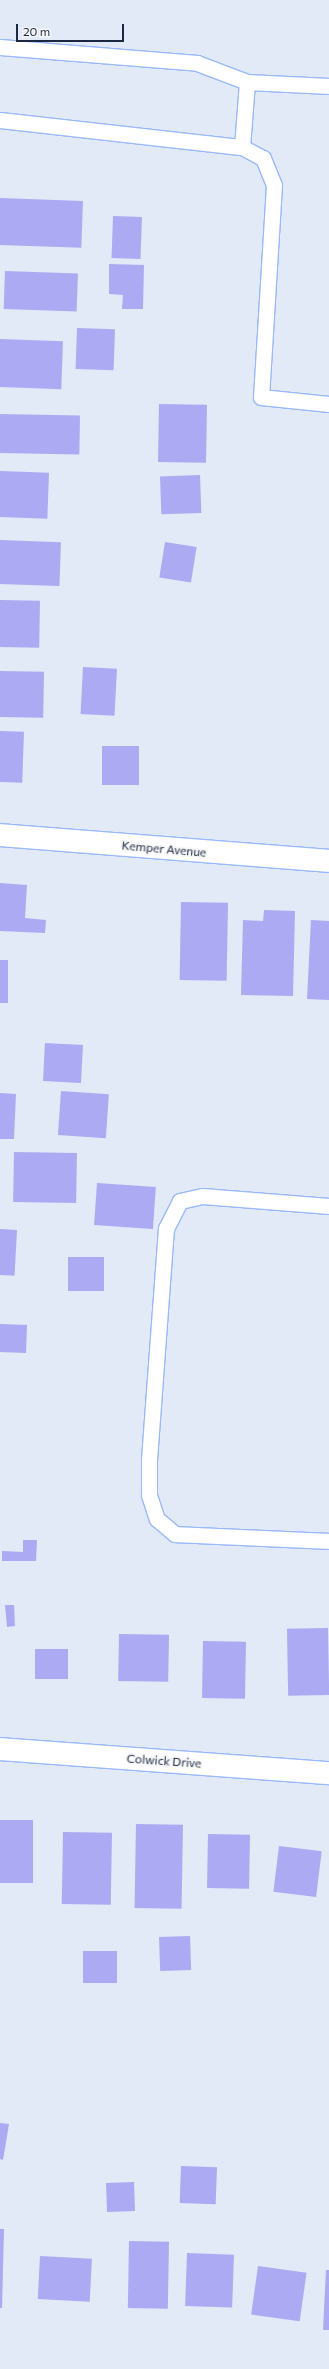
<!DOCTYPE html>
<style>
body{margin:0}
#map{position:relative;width:329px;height:2369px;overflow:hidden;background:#e2e9f7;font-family:Commissioner,sans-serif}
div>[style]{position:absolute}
.building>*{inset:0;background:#acaaf2;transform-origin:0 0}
.roads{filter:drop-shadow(1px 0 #99b8fc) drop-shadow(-1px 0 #99b8fc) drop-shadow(0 1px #99b8fc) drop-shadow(0 -1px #99b8fc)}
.lane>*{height:15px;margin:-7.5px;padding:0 7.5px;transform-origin:7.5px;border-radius:7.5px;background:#fff}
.street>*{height:22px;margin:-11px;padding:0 11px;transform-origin:11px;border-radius:11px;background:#fff}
span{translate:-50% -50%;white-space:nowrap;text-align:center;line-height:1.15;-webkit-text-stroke:3.5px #f6f6f6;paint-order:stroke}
.street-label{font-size:12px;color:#1c2842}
.scale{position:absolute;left:16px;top:24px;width:108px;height:18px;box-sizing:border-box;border:2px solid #1c2842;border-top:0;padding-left:5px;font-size:12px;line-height:14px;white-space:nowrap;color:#1c2842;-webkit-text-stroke:3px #f6f6f6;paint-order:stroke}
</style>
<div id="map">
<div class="building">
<div style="left:0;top:198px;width:83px;height:47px;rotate:2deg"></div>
<div style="left:113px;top:216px;width:29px;height:42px;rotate:2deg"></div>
<div style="clip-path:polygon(109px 264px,144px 265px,143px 309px,122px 309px,123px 295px,109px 294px)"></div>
<div style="left:5px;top:271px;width:73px;height:38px;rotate:2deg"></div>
<div style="left:77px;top:328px;width:38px;height:41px;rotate:2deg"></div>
<div style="left:0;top:339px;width:63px;height:48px;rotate:2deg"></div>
<div style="left:159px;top:404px;width:48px;height:58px;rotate:1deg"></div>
<div style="left:0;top:414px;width:80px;height:39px;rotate:1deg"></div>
<div style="left:0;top:471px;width:49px;height:46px;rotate:2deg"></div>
<div style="left:200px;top:475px;width:38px;height:40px;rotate:88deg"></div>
<div style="left:0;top:540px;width:61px;height:44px;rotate:2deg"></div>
<div style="left:165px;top:542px;width:32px;height:36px;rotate:9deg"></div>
<div style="left:0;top:600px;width:40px;height:47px;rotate:1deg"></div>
<div style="left:83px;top:667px;width:34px;height:47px;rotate:3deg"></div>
<div style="left:0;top:671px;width:44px;height:46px;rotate:1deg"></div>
<div style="left:0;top:731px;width:24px;height:51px;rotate:2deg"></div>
<div style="left:102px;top:746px;width:37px;height:39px"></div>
<div style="clip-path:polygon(0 883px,27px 885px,25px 918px,46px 920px,45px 933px,0 931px)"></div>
<div style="left:181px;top:902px;width:47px;height:78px;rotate:1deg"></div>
<div style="clip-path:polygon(264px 910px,295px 911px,293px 996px,241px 995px,243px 920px,263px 921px)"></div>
<div style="clip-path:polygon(311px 920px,329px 921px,329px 1000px,307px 999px)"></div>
<div style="left:0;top:960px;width:8px;height:43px"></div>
<div style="left:45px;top:1043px;width:38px;height:38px;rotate:3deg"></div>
<div style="left:61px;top:1091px;width:48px;height:44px;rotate:4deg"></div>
<div style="clip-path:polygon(0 1093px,16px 1094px,14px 1139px,0 1139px)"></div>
<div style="left:14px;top:1152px;width:63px;height:50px;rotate:1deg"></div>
<div style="left:97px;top:1183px;width:59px;height:42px;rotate:4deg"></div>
<div style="left:0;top:1229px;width:17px;height:46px;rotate:3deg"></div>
<div style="left:68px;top:1257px;width:36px;height:34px"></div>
<div style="left:0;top:1324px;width:27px;height:28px;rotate:2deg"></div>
<div style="clip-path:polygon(23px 1540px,37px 1540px,36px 1561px,2px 1561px,2px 1551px,23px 1552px)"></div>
<div style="clip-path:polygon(5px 1605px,14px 1605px,15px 1626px,7px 1627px)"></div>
<div style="left:328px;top:1628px;width:67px;height:41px;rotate:89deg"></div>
<div style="left:119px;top:1634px;width:50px;height:47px;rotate:1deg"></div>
<div style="left:203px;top:1641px;width:43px;height:57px;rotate:1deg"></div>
<div style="left:35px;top:1649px;width:33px;height:30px"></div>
<div style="left:0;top:1820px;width:33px;height:63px"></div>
<div style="left:136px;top:1824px;width:47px;height:84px;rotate:1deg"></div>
<div style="left:63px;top:1832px;width:49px;height:72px;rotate:1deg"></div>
<div style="left:208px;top:1834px;width:42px;height:54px;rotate:1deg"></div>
<div style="left:279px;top:1846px;width:43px;height:46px;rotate:7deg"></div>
<div style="left:190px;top:1936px;width:34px;height:31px;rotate:88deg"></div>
<div style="left:83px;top:1951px;width:34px;height:32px"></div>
<div style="clip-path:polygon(0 2123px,9px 2124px,3px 2160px,0 2159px)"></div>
<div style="left:181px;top:2166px;width:36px;height:37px;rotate:2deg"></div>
<div style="left:134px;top:2182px;width:29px;height:28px;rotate:88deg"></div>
<div style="clip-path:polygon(0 2229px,4px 2229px,2px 2308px,0 2308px)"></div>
<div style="left:129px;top:2241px;width:40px;height:67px;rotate:1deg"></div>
<div style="left:187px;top:2253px;width:47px;height:53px;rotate:2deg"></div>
<div style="left:40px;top:2256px;width:52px;height:43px;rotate:3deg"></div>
<div style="left:258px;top:2266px;width:49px;height:49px;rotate:8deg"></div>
<div style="clip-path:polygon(326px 2270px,329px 2270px,329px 2330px,323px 2330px)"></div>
</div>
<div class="roads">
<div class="lane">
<div style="left:0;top:47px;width:198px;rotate:4.6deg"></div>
<div style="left:197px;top:63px;width:53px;rotate:20.8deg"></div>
<div style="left:247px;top:82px;width:82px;rotate:2.8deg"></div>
<div style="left:0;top:120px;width:244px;rotate:6.4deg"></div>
<div style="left:242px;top:147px;width:24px;rotate:28deg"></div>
<div style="left:263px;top:158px;width:29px;rotate:68deg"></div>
<div style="left:274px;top:185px;width:212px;rotate:93.5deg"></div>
<div style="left:261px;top:397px;width:68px;rotate:5.9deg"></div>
<div style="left:242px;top:147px;width:65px;rotate:-85.6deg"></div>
<div style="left:329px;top:1206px;width:127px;rotate:-175.5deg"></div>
<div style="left:202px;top:1196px;width:23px;rotate:167deg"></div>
<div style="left:180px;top:1201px;width:30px;rotate:117deg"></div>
<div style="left:166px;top:1228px;width:233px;rotate:94.2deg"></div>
<div style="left:149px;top:1460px;width:35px;rotate:90deg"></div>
<div style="left:149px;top:1495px;width:25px;rotate:72deg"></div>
<div style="left:157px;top:1519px;width:23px;rotate:40deg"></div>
<div style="left:175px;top:1534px;width:154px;rotate:2.6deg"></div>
</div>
<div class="street">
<div style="left:0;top:835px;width:330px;rotate:4.5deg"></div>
<div style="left:0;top:1749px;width:330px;rotate:4.2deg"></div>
</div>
</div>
<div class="street-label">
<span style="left:164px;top:849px;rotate:5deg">Kemper Avenue</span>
<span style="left:164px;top:1761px;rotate:4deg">Colwick Drive</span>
</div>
<div class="scale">20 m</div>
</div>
